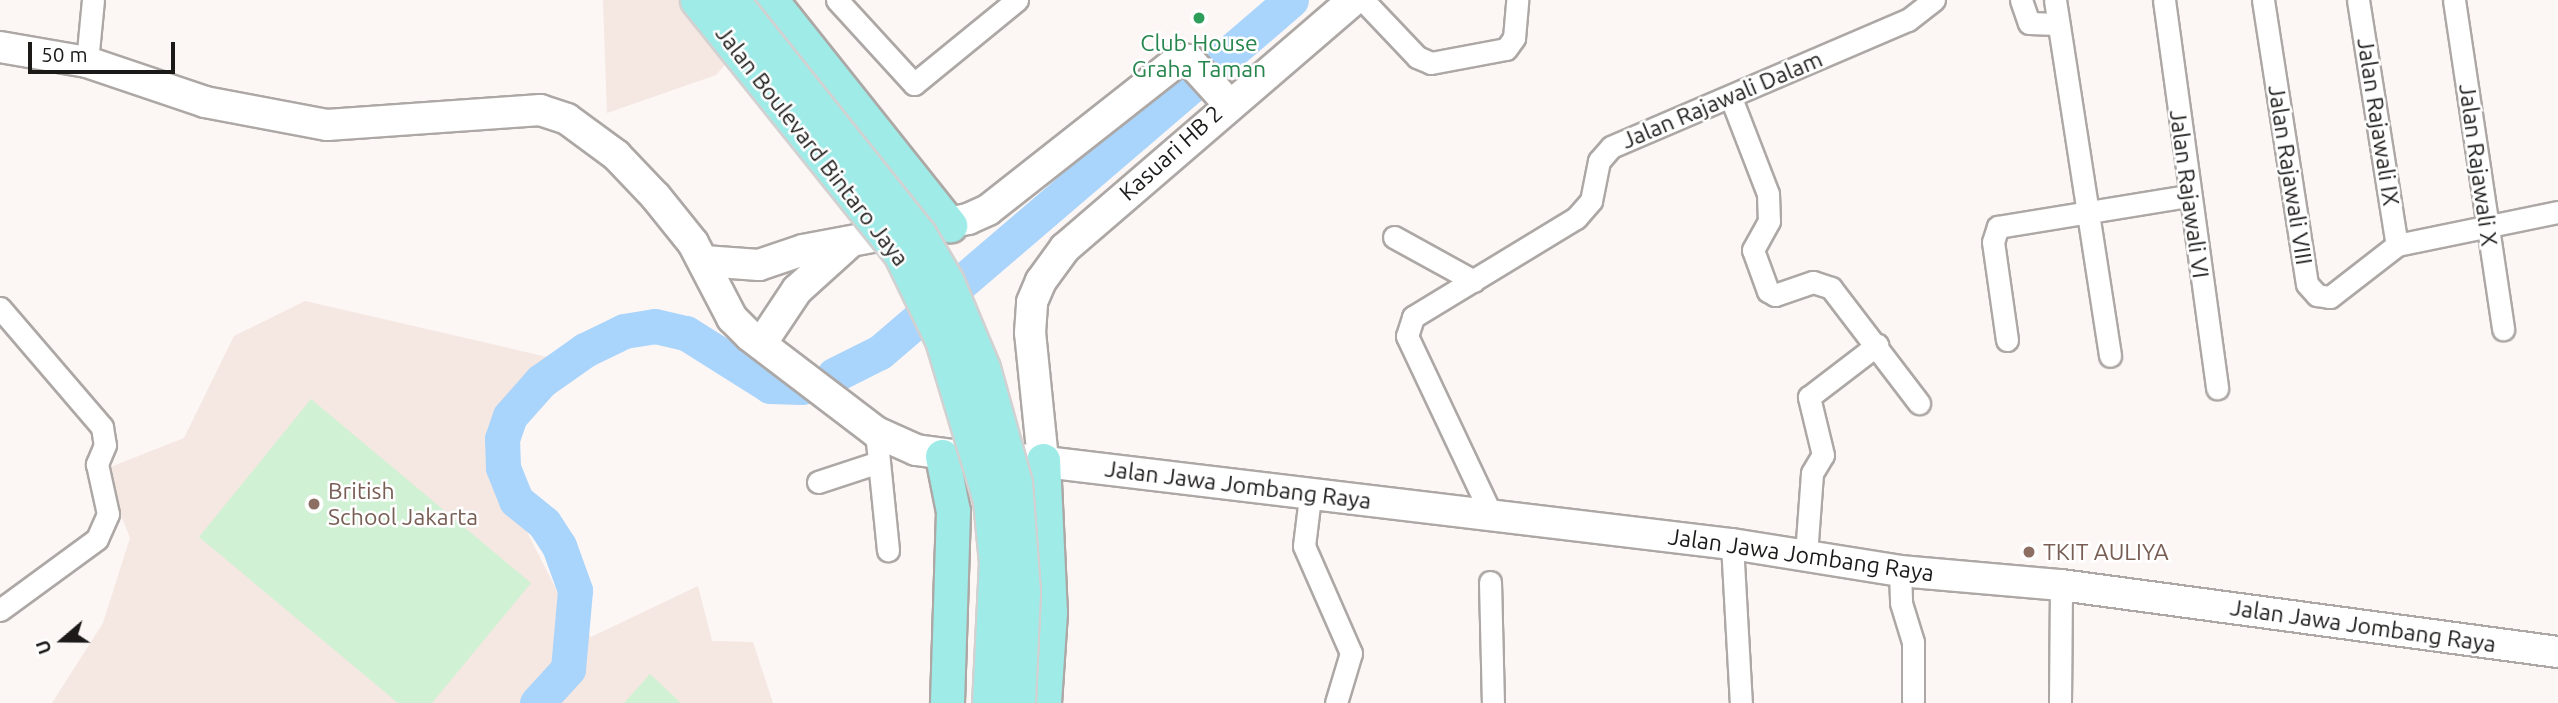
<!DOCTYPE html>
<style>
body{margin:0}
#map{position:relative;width:2558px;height:703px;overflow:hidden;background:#fcf6f4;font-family:Ubuntu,sans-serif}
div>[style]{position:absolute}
.built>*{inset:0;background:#f5e7e1}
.green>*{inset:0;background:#d1f1d4}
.river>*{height:35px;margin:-17.5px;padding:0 17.5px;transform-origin:17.5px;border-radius:17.5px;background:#a9d4fb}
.roads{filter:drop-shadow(2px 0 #ada8a5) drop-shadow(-2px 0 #ada8a5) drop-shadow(0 2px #ada8a5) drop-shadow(0 -2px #ada8a5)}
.minor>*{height:21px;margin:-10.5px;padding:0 10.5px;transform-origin:10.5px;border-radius:10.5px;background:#fff}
.secondary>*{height:30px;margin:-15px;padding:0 15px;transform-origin:15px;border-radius:15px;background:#fff}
.primary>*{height:33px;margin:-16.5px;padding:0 16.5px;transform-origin:16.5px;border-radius:16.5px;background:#9febe8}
.bridges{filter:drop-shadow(2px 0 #d2d1d1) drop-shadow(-2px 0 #d2d1d1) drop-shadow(0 2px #d2d1d1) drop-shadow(0 -2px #d2d1d1)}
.primary-bridge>*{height:33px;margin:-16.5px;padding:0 16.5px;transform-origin:16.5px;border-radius:16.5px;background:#9febe8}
.dots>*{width:19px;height:19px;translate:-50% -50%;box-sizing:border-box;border:4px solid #fff;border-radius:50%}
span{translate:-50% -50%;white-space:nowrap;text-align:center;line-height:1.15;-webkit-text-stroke:5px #fff;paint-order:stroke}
.leisure-label{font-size:23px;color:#27864d}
.street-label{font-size:23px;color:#1c1a19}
.education-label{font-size:23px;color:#785e54}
.left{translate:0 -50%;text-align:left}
.north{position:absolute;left:28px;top:605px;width:70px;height:70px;-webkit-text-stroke:5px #fff;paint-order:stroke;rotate:250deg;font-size:19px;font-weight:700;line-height:28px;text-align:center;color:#1c1a19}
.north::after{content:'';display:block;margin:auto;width:24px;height:32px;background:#1c1a19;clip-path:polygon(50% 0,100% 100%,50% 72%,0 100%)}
.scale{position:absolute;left:28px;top:42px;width:147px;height:32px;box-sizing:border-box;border:4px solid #1c1a19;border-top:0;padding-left:9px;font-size:21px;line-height:24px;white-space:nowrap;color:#1c1a19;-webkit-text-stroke:5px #fff;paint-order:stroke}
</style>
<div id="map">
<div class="built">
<div style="clip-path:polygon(603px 0,782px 0,716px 75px,607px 113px)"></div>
<div style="clip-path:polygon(305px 301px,556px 359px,489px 426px,491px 461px,558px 593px,591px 637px,698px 586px,712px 641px,753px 642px,773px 703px,52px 703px,103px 623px,130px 538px,103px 470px,184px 438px,234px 336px)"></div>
</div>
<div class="green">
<div style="clip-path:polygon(311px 399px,531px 583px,432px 703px,398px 703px,199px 537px)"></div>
<div style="clip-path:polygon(650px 674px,681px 703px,624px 703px)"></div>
</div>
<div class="river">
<div style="left:834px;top:375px;width:51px;rotate:-26.6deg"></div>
<div style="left:880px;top:352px;width:541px;rotate:-40.58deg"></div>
<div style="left:537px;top:703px;width:46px;rotate:-47.6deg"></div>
<div style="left:568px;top:669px;width:79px;rotate:-84.9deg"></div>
<div style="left:575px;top:590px;width:47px;rotate:-110deg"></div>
<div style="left:559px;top:546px;width:27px;rotate:-123deg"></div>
<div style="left:544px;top:523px;width:36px;rotate:-141deg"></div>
<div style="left:516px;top:500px;width:35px;rotate:-112deg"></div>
<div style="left:503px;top:467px;width:28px;rotate:-92deg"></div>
<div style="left:502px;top:439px;width:24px;rotate:-71deg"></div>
<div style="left:510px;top:416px;width:47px;rotate:-48.5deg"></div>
<div style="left:541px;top:381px;width:54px;rotate:-35.2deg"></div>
<div style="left:585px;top:350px;width:43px;rotate:-26deg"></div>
<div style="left:624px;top:331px;width:31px;rotate:-9deg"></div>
<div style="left:655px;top:326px;width:32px;rotate:13deg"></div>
<div style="left:686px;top:333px;width:99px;rotate:32.2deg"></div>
<div style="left:770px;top:386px;width:32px;rotate:2deg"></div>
</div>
<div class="roads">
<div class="minor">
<div style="left:837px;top:0;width:114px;rotate:47.5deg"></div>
<div style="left:914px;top:84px;width:133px;rotate:-39.2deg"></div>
<div style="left:1363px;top:0;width:79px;rotate:46.5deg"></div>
<div style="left:1417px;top:57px;width:15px;rotate:23deg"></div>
<div style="left:1431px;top:63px;width:76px;rotate:-10.6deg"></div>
<div style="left:1506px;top:49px;width:14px;rotate:-54deg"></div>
<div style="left:1514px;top:38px;width:38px;rotate:-85deg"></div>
<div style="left:2021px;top:0;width:24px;rotate:71deg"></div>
<div style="left:2029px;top:23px;width:28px;rotate:2deg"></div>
<div style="left:2055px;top:0;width:360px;rotate:81.2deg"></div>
<div style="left:2164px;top:0;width:392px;rotate:82.2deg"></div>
<div style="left:2263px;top:0;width:287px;rotate:81.2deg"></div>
<div style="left:2307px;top:284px;width:15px;rotate:48deg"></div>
<div style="left:2317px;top:295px;width:13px;rotate:9deg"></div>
<div style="left:2330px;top:297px;width:85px;rotate:-37.8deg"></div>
<div style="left:2397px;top:245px;width:164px;rotate:-11.6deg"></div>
<div style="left:2358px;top:0;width:248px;rotate:81deg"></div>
<div style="left:2454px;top:0;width:333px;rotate:81.5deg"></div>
<div style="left:87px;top:62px;width:62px;rotate:-84.5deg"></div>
<div style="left:1731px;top:98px;width:103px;rotate:68.9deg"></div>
<div style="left:1768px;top:194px;width:27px;rotate:88deg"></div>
<div style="left:1769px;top:221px;width:33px;rotate:119deg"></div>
<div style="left:1753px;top:250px;width:44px;rotate:69.9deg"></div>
<div style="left:1768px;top:291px;width:8px;rotate:30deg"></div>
<div style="left:1775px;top:295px;width:40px;rotate:-18.9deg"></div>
<div style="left:1813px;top:282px;width:19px;rotate:18deg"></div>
<div style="left:1831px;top:288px;width:145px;rotate:52.6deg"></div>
<div style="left:1394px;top:237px;width:91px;rotate:28.8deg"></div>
<div style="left:0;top:308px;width:157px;rotate:49.4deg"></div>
<div style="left:102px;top:427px;width:18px;rotate:81deg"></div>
<div style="left:105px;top:445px;width:21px;rotate:113deg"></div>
<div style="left:97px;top:464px;width:51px;rotate:77.6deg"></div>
<div style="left:108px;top:514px;width:27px;rotate:114deg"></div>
<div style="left:97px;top:539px;width:120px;rotate:143.8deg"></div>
<div style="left:2007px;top:340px;width:99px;rotate:-98.1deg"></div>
<div style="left:1993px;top:242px;width:16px;rotate:-72deg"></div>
<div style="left:1998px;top:227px;width:193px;rotate:-9.3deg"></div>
<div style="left:876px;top:432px;width:119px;rotate:84.2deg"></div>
<div style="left:818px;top:482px;width:64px;rotate:-18.2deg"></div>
<div style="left:1310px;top:497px;width:49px;rotate:97deg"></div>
<div style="left:1304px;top:546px;width:117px;rotate:66.3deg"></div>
<div style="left:1351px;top:653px;width:52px;rotate:106.7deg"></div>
<div style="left:1492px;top:516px;width:199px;rotate:-115.3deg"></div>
<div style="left:1407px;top:336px;width:20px;rotate:-72deg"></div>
<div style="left:1413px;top:317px;width:191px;rotate:-31.3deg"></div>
<div style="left:1576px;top:218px;width:23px;rotate:-49deg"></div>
<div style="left:1591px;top:201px;width:41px;rotate:-78.7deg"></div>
<div style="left:1599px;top:161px;width:18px;rotate:-49deg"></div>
<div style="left:1611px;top:147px;width:323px;rotate:-23.2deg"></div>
<div style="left:1908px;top:20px;width:33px;rotate:-38deg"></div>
<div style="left:1732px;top:544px;width:159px;rotate:86.8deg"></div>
<div style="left:1806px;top:555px;width:82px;rotate:-85.8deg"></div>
<div style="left:1812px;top:473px;width:21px;rotate:-59deg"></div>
<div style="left:1823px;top:455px;width:60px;rotate:-103.6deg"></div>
<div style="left:1809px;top:397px;width:86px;rotate:-37.4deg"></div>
<div style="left:1900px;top:571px;width:32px;rotate:88deg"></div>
<div style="left:1901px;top:603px;width:41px;rotate:72.9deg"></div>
<div style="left:1913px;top:642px;width:59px;rotate:90deg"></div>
<div style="left:1490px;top:582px;width:121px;rotate:88.6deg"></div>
<div style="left:2060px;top:703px;width:118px;rotate:-89.5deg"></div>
</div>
<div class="secondary">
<div style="left:0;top:47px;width:88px;rotate:9.8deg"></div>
<div style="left:87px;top:62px;width:125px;rotate:18.7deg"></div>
<div style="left:205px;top:102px;width:124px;rotate:10.7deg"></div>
<div style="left:327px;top:125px;width:214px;rotate:-4deg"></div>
<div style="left:540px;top:110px;width:28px;rotate:18deg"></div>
<div style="left:567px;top:119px;width:61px;rotate:36.3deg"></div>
<div style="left:616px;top:155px;width:58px;rotate:46.4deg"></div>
<div style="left:656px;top:197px;width:59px;rotate:51.2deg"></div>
<div style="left:693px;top:243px;width:85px;rotate:62.5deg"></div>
<div style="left:732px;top:318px;width:25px;rotate:45deg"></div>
<div style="left:750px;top:336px;width:158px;rotate:37.3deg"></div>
<div style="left:876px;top:432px;width:44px;rotate:24.2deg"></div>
<div style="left:916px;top:450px;width:51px;rotate:7.8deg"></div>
<div style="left:704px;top:261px;width:55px;rotate:4.2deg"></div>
<div style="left:759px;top:265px;width:46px;rotate:-18.8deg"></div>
<div style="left:803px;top:250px;width:168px;rotate:-10.6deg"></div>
<div style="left:968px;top:219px;width:22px;rotate:-24deg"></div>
<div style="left:988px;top:210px;width:244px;rotate:-38.2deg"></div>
<div style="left:1180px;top:59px;width:9px;rotate:6deg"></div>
<div style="left:1189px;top:60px;width:58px;rotate:47.8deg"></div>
<div style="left:761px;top:344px;width:65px;rotate:-56.3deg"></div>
<div style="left:797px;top:290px;width:67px;rotate:-42deg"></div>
<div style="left:1020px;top:459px;width:717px;rotate:6.81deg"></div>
<div style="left:1732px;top:544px;width:170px;rotate:9.1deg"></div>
<div style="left:1900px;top:571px;width:162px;rotate:5deg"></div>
<div style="left:2061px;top:585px;width:501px;rotate:7.68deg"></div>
<div style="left:1043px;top:460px;width:128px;rotate:-95.8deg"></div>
<div style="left:1030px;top:333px;width:31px;rotate:-86deg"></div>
<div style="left:1032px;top:302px;width:23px;rotate:-67deg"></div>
<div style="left:1041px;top:281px;width:41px;rotate:-54deg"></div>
<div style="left:1065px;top:248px;width:380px;rotate:-40.7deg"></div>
</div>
<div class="primary">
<div style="left:771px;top:0;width:288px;rotate:51.5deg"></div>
<div style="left:942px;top:456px;width:56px;rotate:78.7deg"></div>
<div style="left:953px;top:511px;width:192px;rotate:91.8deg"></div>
<div style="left:1043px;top:460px;width:152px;rotate:87.4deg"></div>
<div style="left:1050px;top:612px;width:91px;rotate:93.8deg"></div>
</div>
</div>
<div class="bridges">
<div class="primary-bridge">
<div style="left:697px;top:0;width:324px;rotate:51.3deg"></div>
<div style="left:900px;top:253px;width:97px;rotate:64.2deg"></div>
<div style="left:942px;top:340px;width:167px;rotate:73.3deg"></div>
<div style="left:990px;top:500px;width:62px;rotate:84.5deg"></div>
<div style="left:996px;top:562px;width:141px;rotate:92.8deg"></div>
<div style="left:732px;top:0;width:300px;rotate:51.4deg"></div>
<div style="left:919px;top:234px;width:56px;rotate:59.7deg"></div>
<div style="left:947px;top:282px;width:93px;rotate:67.3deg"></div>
<div style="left:983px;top:368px;width:119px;rotate:74.5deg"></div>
<div style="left:1015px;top:483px;width:108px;rotate:85.8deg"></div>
<div style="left:1023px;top:591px;width:112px;rotate:92.6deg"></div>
</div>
</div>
<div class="dots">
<div style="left:1199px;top:18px;background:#2e9e5b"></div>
<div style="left:314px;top:504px;background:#8d6e63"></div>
<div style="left:2029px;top:552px;background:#8d6e63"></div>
</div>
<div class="leisure-label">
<span style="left:1199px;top:56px">Club House<br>Graha Taman</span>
</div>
<div class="street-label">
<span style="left:1722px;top:100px;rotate:-23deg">Jalan Rajawali Dalam</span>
<span style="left:2378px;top:122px;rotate:81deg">Jalan Rajawali IX</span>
<span style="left:812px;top:146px;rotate:52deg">Jalan Boulevard Bintaro Jaya</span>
<span style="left:1171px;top:153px;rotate:-42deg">Kasuari HB 2</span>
<span style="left:2478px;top:165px;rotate:82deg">Jalan Rajawali X</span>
<span style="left:2290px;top:175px;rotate:81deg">Jalan Rajawali VIII</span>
<span style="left:2189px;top:194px;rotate:82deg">Jalan Rajawali VI</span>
<span style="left:1238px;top:485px;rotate:7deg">Jalan Jawa Jombang Raya</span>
<span style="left:1801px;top:555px;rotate:8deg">Jalan Jawa Jombang Raya</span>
<span style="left:2363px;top:626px;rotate:8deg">Jalan Jawa Jombang Raya</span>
</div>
<div class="education-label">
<span class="left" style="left:328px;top:504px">British<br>School Jakarta</span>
<span class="left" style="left:2043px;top:552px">TKIT AULIYA</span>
</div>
<div class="north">U</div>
<div class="scale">50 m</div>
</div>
